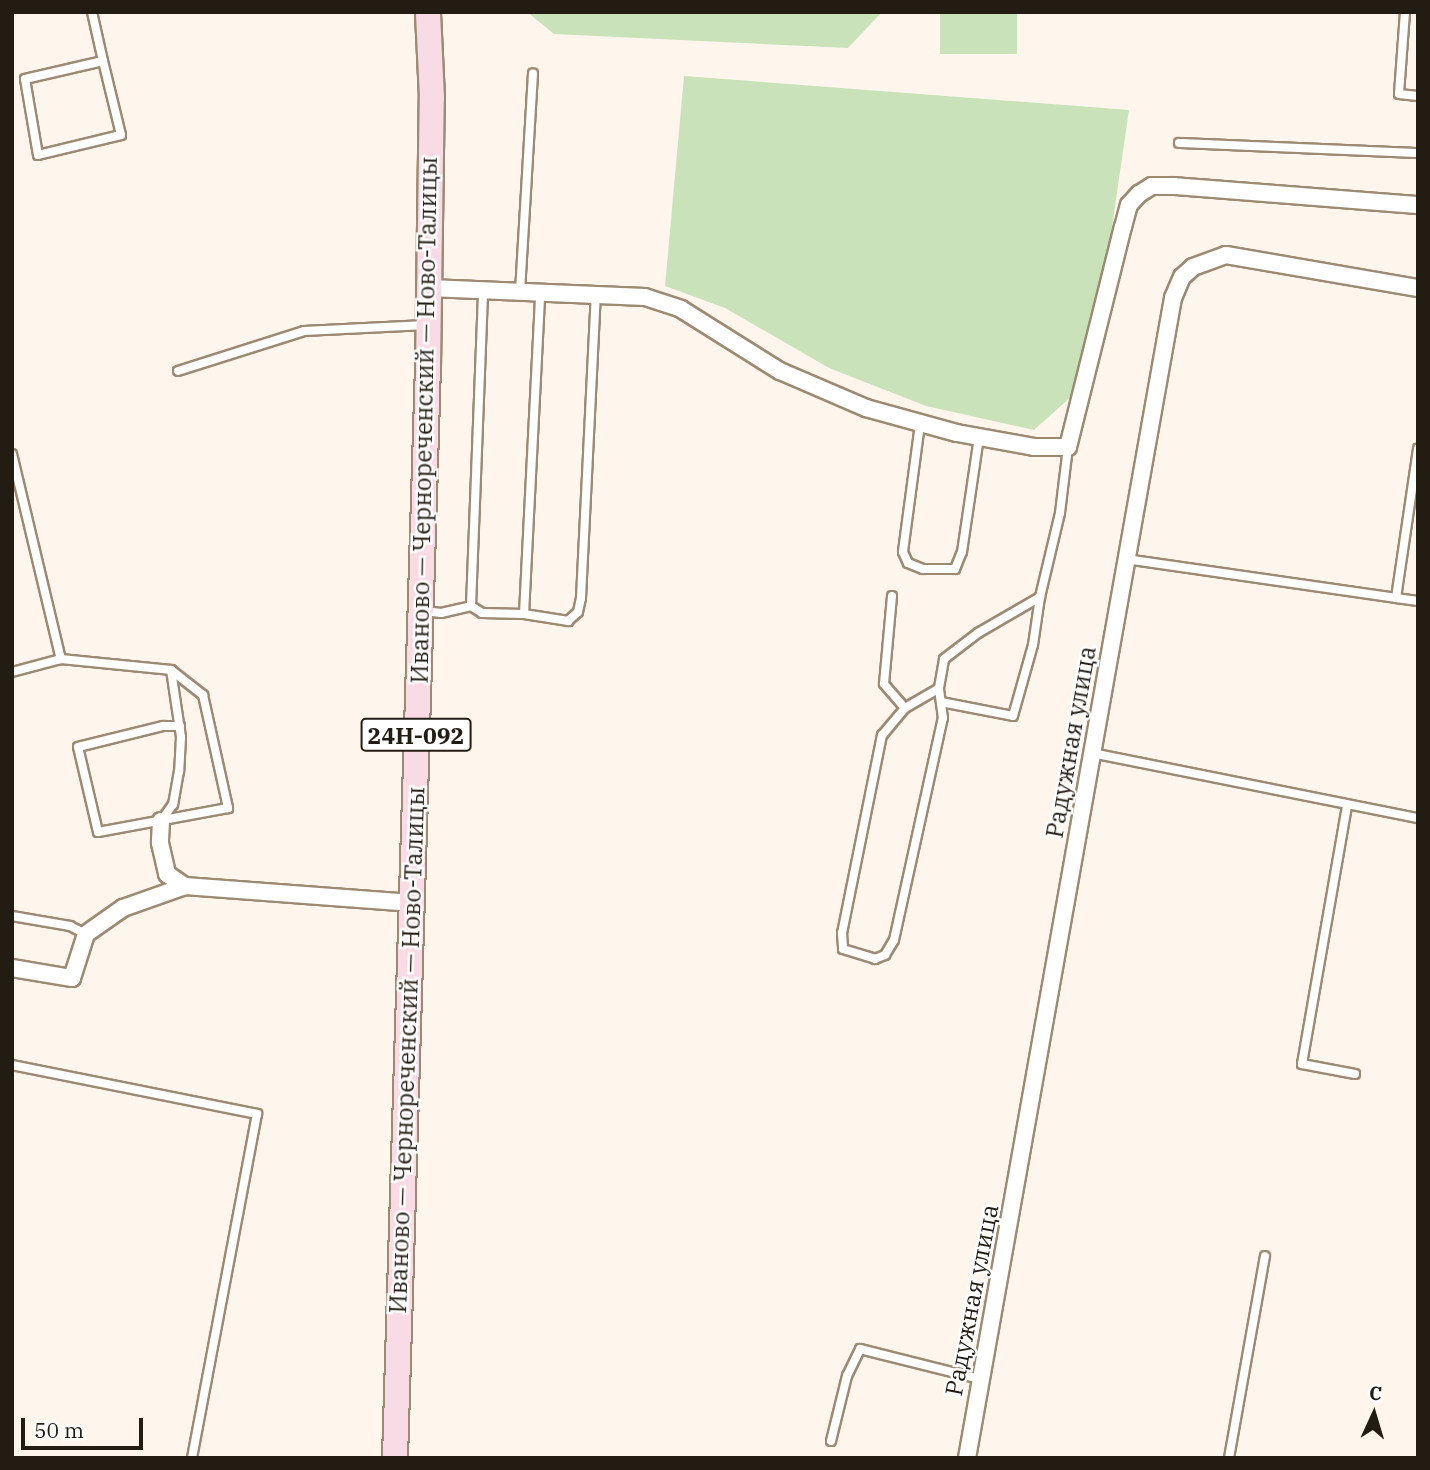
<!DOCTYPE html>
<meta charset="utf-8">
<style>
body{margin:0}
#map{position:relative;width:1430px;height:1470px;overflow:hidden;background:#fef6ec;font-family:"IBM Plex Serif",serif}
div>[style]{position:absolute}
.green>*{inset:0;background:#cae2ba;transform-origin:0 0}
.roads{filter:drop-shadow(2px 0 #9c8a73) drop-shadow(-2px 0 #9c8a73) drop-shadow(0 2px #9c8a73) drop-shadow(0 -2px #9c8a73)}
.service>*{height:8px;margin:-4px;padding:0 4px;transform-origin:4px;border-radius:4px;background:#fff}
.minor>*{height:16px;margin:-8px;padding:0 8px;transform-origin:8px;border-radius:8px;background:#fff}
.primary>*{height:24px;margin:-12px;padding:0 12px;transform-origin:12px;border-radius:12px;background:#f8dbe5}
span{translate:-50% -50%;white-space:nowrap;text-align:center;line-height:1.15;-webkit-text-stroke:5px #fff;paint-order:stroke}
.shield-label span{padding:2px 5px;background:#fff;border:2px solid;border-radius:5px;-webkit-text-stroke-width:0}
.shield-label{font-size:23px;color:#231c13;font-weight:700}
.street-label{font-size:24px;color:#231c13}
.frame{position:absolute;inset:0;border:14px solid #231c13;pointer-events:none}
.north{position:absolute;left:1339px;top:1379px;width:70px;height:70px;-webkit-text-stroke:5px #fff;paint-order:stroke;rotate:4deg;font-size:19px;font-weight:700;line-height:28px;text-align:center;color:#231c13}
.north::after{content:'';display:block;margin:auto;width:24px;height:32px;background:#231c13;clip-path:polygon(50% 0,100% 100%,50% 72%,0 100%)}
.scale{position:absolute;left:21px;top:1418px;width:122px;height:32px;box-sizing:border-box;border:4px solid #231c13;border-top:0;padding-left:9px;font-size:21px;line-height:24px;white-space:nowrap;color:#231c13;-webkit-text-stroke:5px #fff;paint-order:stroke}
</style>
<div id="map">
<div class="green">
<div style="clip-path:polygon(527px 12px,882px 12px,848px 48px,554px 34px)"></div>
<div style="left:940px;top:12px;width:77px;height:42px"></div>
<div style="clip-path:polygon(684px 76px,1129px 110px,1111px 234px,1072px 396px,1034px 430px,926px 406px,829px 368px,725px 308px,665px 286px)"></div>
</div>
<div class="roads">
<div class="service">
<div style="left:92px;top:12px;width:50px;rotate:77.3deg"></div>
<div style="left:103px;top:61px;width:76px;rotate:76.3deg"></div>
<div style="left:121px;top:135px;width:85px;rotate:166.5deg"></div>
<div style="left:38px;top:155px;width:77px;rotate:-99.7deg"></div>
<div style="left:25px;top:79px;width:80px;rotate:-13deg"></div>
<div style="left:1405px;top:12px;width:82px;rotate:94.2deg"></div>
<div style="left:1399px;top:94px;width:19px;rotate:6deg"></div>
<div style="left:1179px;top:143px;width:239px;rotate:2.4deg"></div>
<div style="left:520px;top:292px;width:219px;rotate:-86.6deg"></div>
<div style="left:178px;top:371px;width:132px;rotate:-17.6deg"></div>
<div style="left:304px;top:331px;width:122px;rotate:-2.8deg"></div>
<div style="left:920px;top:424px;width:129px;rotate:97.6deg"></div>
<div style="left:903px;top:552px;width:12px;rotate:66deg"></div>
<div style="left:908px;top:563px;width:16px;rotate:22deg"></div>
<div style="left:923px;top:569px;width:32px"></div>
<div style="left:955px;top:569px;width:18px;rotate:-68deg"></div>
<div style="left:962px;top:552px;width:116px;rotate:-81.6deg"></div>
<div style="left:12px;top:454px;width:211px;rotate:76.6deg"></div>
<div style="left:1126px;top:559px;width:273px;rotate:8.2deg"></div>
<div style="left:1396px;top:598px;width:151px;rotate:-81.6deg"></div>
<div style="left:892px;top:596px;width:88px;rotate:95.2deg"></div>
<div style="left:884px;top:684px;width:32px;rotate:49deg"></div>
<div style="left:905px;top:708px;width:39px;rotate:-30deg"></div>
<div style="left:939px;top:688px;width:29px;rotate:-80deg"></div>
<div style="left:944px;top:659px;width:43px;rotate:-37.4deg"></div>
<div style="left:978px;top:633px;width:72px;rotate:-30.1deg"></div>
<div style="left:1040px;top:597px;width:86px;rotate:-76.6deg"></div>
<div style="left:1060px;top:513px;width:66px;rotate:-83.1deg"></div>
<div style="left:1396px;top:598px;width:22px;rotate:8deg"></div>
<div style="left:471px;top:606px;width:13px;rotate:32deg"></div>
<div style="left:482px;top:613px;width:42px;rotate:1.4deg"></div>
<div style="left:524px;top:614px;width:321px;rotate:-87.1deg"></div>
<div style="left:424px;top:611px;width:17px;rotate:7deg"></div>
<div style="left:441px;top:613px;width:31px;rotate:-13deg"></div>
<div style="left:471px;top:606px;width:315px;rotate:-87.8deg"></div>
<div style="left:524px;top:614px;width:45px;rotate:9deg"></div>
<div style="left:568px;top:621px;width:13px;rotate:-42deg"></div>
<div style="left:578px;top:612px;width:14px;rotate:-78deg"></div>
<div style="left:581px;top:598px;width:303px;rotate:-87.2deg"></div>
<div style="left:171px;top:670px;width:41px;rotate:38deg"></div>
<div style="left:203px;top:695px;width:116px;rotate:77.5deg"></div>
<div style="left:228px;top:808px;width:132px;rotate:169.5deg"></div>
<div style="left:98px;top:832px;width:87px;rotate:-103.2deg"></div>
<div style="left:78px;top:747px;width:88px;rotate:-13.9deg"></div>
<div style="left:163px;top:726px;width:17px"></div>
<div style="left:12px;top:672px;width:51px;rotate:-14.9deg"></div>
<div style="left:61px;top:659px;width:111px;rotate:5.7deg"></div>
<div style="left:171px;top:670px;width:68px;rotate:81.5deg"></div>
<div style="left:181px;top:737px;width:34px;rotate:93deg"></div>
<div style="left:179px;top:771px;width:34px;rotate:100deg"></div>
<div style="left:173px;top:804px;width:21px;rotate:125deg"></div>
<div style="left:941px;top:702px;width:73px;rotate:11deg"></div>
<div style="left:1013px;top:716px;width:74px;rotate:-74.3deg"></div>
<div style="left:1033px;top:645px;width:49px;rotate:-81.7deg"></div>
<div style="left:905px;top:708px;width:35px;rotate:130deg"></div>
<div style="left:882px;top:735px;width:202px;rotate:101.4deg"></div>
<div style="left:842px;top:933px;width:16px;rotate:86deg"></div>
<div style="left:843px;top:949px;width:34px;rotate:17deg"></div>
<div style="left:875px;top:959px;width:11px;rotate:-22deg"></div>
<div style="left:885px;top:955px;width:17px;rotate:-59deg"></div>
<div style="left:894px;top:940px;width:227px;rotate:-77.6deg"></div>
<div style="left:943px;top:718px;width:30px;rotate:-98deg"></div>
<div style="left:1092px;top:753px;width:332px;rotate:11.3deg"></div>
<div style="left:1347px;top:806px;width:262px;rotate:99.9deg"></div>
<div style="left:1302px;top:1064px;width:54px;rotate:10.7deg"></div>
<div style="left:12px;top:916px;width:59px;rotate:9.8deg"></div>
<div style="left:70px;top:926px;width:18px;rotate:27deg"></div>
<div style="left:12px;top:1065px;width:250px;rotate:11.3deg"></div>
<div style="left:257px;top:1114px;width:350px;rotate:100.7deg"></div>
<div style="left:831px;top:1441px;width:67px;rotate:-76.2deg"></div>
<div style="left:847px;top:1376px;width:30px;rotate:-64deg"></div>
<div style="left:860px;top:1349px;width:123px;rotate:14.1deg"></div>
<div style="left:1229px;top:1458px;width:205px;rotate:-79.9deg"></div>
</div>
<div class="minor">
<div style="left:429px;top:288px;width:216px;rotate:2.4deg"></div>
<div style="left:645px;top:297px;width:38px;rotate:18deg"></div>
<div style="left:681px;top:309px;width:117px;rotate:32.1deg"></div>
<div style="left:780px;top:371px;width:94px;rotate:23.3deg"></div>
<div style="left:866px;top:408px;width:94px;rotate:15.4deg"></div>
<div style="left:957px;top:433px;width:78px;rotate:10.3deg"></div>
<div style="left:1034px;top:447px;width:34px"></div>
<div style="left:1068px;top:447px;width:227px;rotate:-76deg"></div>
<div style="left:1123px;top:227px;width:23px;rotate:-75deg"></div>
<div style="left:1129px;top:205px;width:15px;rotate:-48deg"></div>
<div style="left:1139px;top:194px;width:15px;rotate:-32deg"></div>
<div style="left:1152px;top:186px;width:22px"></div>
<div style="left:1174px;top:186px;width:245px;rotate:4.5deg"></div>
<div style="left:161px;top:821px;width:22px;rotate:93deg"></div>
<div style="left:160px;top:843px;width:32px;rotate:77deg"></div>
<div style="left:167px;top:874px;width:22px;rotate:34deg"></div>
<div style="left:185px;top:886px;width:228px;rotate:4.3deg"></div>
<div style="left:12px;top:968px;width:61px;rotate:9.5deg"></div>
<div style="left:72px;top:978px;width:46px;rotate:-72.3deg"></div>
<div style="left:86px;top:934px;width:45px;rotate:-35.1deg"></div>
<div style="left:123px;top:908px;width:66px;rotate:-19.5deg"></div>
<div style="left:967px;top:1458px;width:1178px;rotate:-79.93deg"></div>
<div style="left:1173px;top:298px;width:23px;rotate:-67deg"></div>
<div style="left:1182px;top:277px;width:15px;rotate:-42deg"></div>
<div style="left:1193px;top:267px;width:35px;rotate:-20deg"></div>
<div style="left:1226px;top:255px;width:195px;rotate:9.8deg"></div>
</div>
<div class="primary">
<div style="left:395px;top:1458px;width:1090px;rotate:-88.27deg"></div>
<div style="left:428px;top:368px;width:270px;rotate:-89.2deg"></div>
<div style="left:432px;top:98px;width:86px;rotate:-92.7deg"></div>
</div>
</div>
<div class="shield-label">
<span style="left:416px;top:735px">24Н-092</span>
</div>
<div class="street-label">
<span style="left:424px;top:420px;rotate:-89deg">Иваново — Чернореченский — Ново-Талицы</span>
<span style="left:1071px;top:742px;rotate:-80deg">Радужная улица</span>
<span style="left:407px;top:1050px;rotate:-88deg">Иваново — Чернореченский — Ново-Талицы</span>
<span style="left:972px;top:1300px;rotate:-79deg">Радужная улица</span>
</div>
<div class="frame"></div>
<div class="north">С</div>
<div class="scale">50 m</div>
</div>
